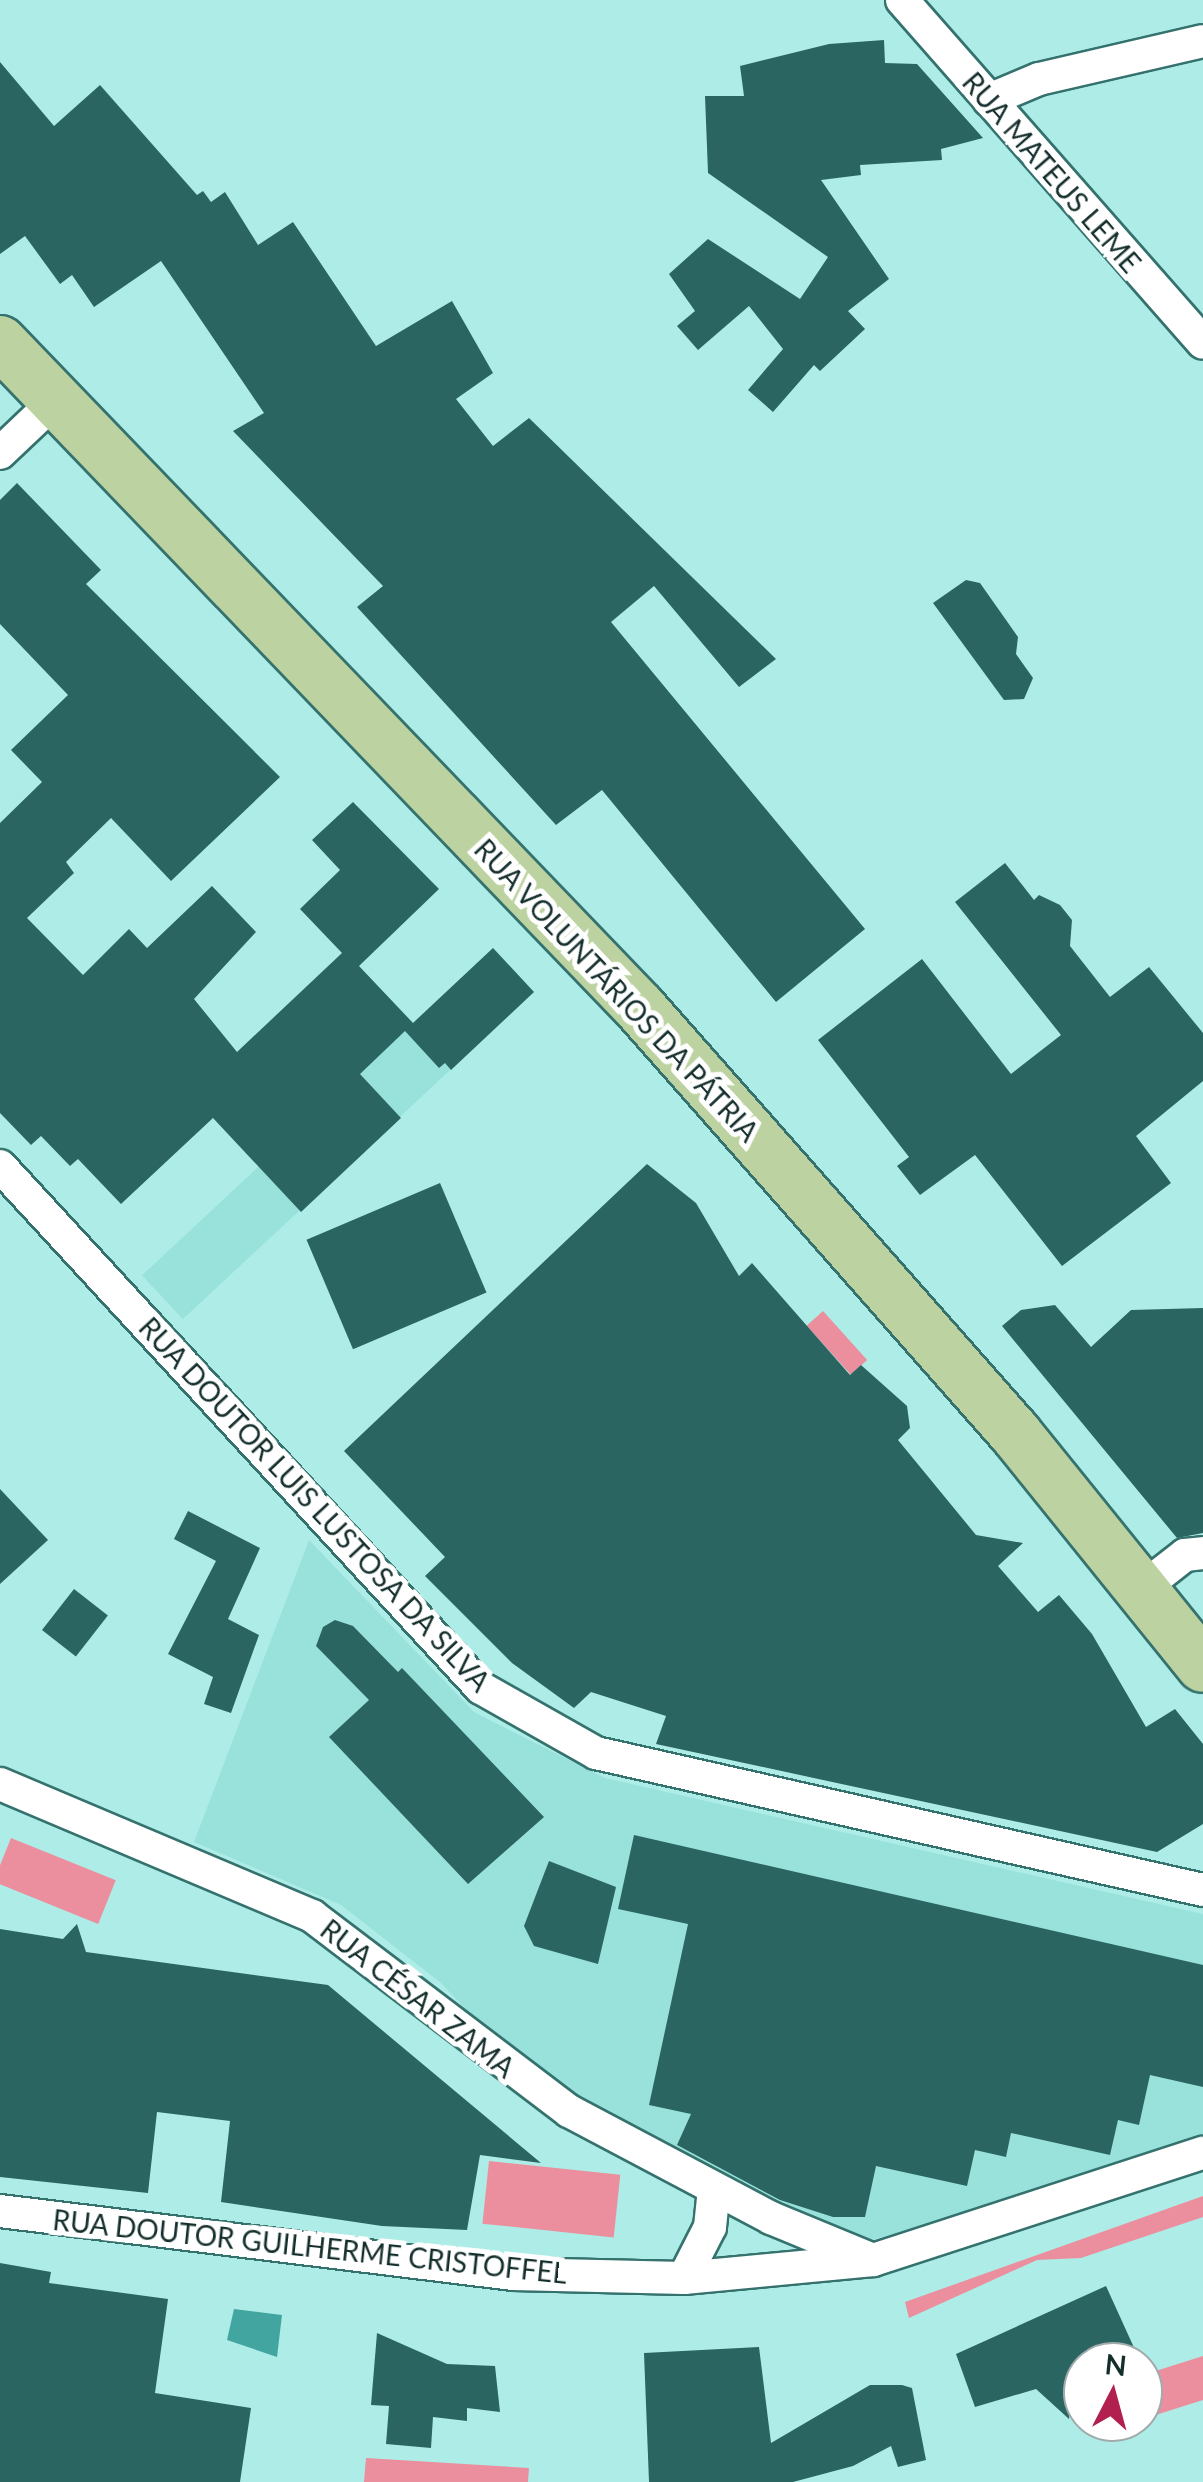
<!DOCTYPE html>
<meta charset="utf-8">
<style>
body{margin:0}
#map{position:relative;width:1203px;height:2482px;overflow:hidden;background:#aeede7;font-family:Lato,sans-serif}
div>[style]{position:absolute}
.built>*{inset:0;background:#99e2db;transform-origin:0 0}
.green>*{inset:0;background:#eb8e9e;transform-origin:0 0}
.water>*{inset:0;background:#43a59f}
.building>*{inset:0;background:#2b6561;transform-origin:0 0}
.roads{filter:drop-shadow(2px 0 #35726e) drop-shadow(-2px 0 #35726e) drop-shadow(0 2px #35726e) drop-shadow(0 -2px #35726e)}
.street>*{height:32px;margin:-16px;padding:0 16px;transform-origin:16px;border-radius:16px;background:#fff}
.primary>*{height:52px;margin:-26px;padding:0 26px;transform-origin:26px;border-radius:26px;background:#bcd3a1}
span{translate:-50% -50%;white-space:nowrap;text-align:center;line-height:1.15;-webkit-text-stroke:10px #fff;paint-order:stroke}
.street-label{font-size:28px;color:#142e2c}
.north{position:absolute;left:1063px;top:2342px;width:100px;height:100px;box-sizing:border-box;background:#fff;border:2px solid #a1abab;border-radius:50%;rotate:6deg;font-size:28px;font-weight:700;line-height:40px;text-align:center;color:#142e2c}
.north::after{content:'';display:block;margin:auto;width:35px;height:45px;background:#b1204e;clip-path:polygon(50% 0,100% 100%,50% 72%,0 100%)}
</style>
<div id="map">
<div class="built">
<div style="left:493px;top:948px;width:60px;height:480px;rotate:47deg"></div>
<div style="clip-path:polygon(309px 1540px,474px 1712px,605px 1778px,1203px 1914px,1203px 2135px,1030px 2200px,854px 2244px,591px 2109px,494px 2040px,441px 1983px,341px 1905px,194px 1842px)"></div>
</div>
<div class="green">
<div style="left:823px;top:1311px;width:66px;height:22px;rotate:48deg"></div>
<div style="left:11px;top:1838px;width:113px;height:47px;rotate:22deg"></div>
<div style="left:489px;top:2161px;width:132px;height:63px;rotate:6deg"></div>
<div style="clip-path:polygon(1203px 2196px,1203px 2217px,1081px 2258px,1037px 2260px,909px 2318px,905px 2302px)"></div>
<div style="clip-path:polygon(1203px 2356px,1203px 2400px,1143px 2419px,1143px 2375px)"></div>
<div style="clip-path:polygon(366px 2458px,529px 2468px,528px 2482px,364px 2482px)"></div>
</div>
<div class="water">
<div style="clip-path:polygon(234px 2309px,282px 2315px,277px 2357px,227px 2340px)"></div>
</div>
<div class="building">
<div style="clip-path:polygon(884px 40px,885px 63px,917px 64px,983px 138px,941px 149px,942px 160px,860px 165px,861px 175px,821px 180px,889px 279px,848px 311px,865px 329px,820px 371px,814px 365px,773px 412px,748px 390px,783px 349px,749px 306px,698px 350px,677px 326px,695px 311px,669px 274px,708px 239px,800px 299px,828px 257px,708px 173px,705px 96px,744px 96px,740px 66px,829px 44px)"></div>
<div style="clip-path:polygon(0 62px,54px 126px,100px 85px,197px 195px,203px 191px,211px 202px,225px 192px,258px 245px,293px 222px,376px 346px,452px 301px,493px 373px,456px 399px,493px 446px,529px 418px,776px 659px,739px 687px,654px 586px,611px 622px,865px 929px,776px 1002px,602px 790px,556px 825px,357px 607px,383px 586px,233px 431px,264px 413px,161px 261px,94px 307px,72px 275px,60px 284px,25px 236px,0 254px)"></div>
<div style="clip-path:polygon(17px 483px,101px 570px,86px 584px,280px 777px,171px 881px,111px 818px,66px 862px,74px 873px,27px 918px,83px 975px,129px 929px,147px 948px,212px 886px,256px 932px,194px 999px,237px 1052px,342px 953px,300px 909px,340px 870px,312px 840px,353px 802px,439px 889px,359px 966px,413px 1023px,493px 948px,534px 992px,451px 1070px,445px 1063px,439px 1068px,405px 1031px,360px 1074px,401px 1118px,301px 1212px,213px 1118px,121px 1204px,78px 1159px,70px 1166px,41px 1136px,31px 1145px,0 1113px,0 823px,42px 782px,11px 750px,68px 695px,0 624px,0 500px)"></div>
<div style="clip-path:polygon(966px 580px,980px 583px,1018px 637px,1016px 654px,1033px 678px,1024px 699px,1004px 700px,933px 603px)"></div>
<div style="clip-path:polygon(1005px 863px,1034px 900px,1039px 895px,1060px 905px,1072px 920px,1070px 946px,1110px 997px,1149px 967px,1203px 1033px,1203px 1081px,1136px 1136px,1171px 1183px,1062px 1266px,975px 1155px,920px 1195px,897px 1166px,909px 1157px,818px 1040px,922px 959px,1011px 1074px,1061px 1035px,955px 902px)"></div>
<div style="clip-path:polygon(647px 1164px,696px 1203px,739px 1276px,752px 1263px,850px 1375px,861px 1365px,907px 1406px,910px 1428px,898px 1440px,976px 1535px,1023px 1543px,998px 1566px,1038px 1612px,1059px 1595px,1092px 1634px,1146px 1727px,1175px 1709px,1203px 1744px,1203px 1824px,1157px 1852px,656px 1744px,666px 1716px,591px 1692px,574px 1708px,512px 1663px,425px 1576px,445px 1557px,344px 1451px)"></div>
<div style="left:440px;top:1183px;width:119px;height:145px;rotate:67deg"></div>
<div style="clip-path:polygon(1055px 1305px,1091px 1347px,1131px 1310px,1203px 1308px,1203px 1533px,1177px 1538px,1002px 1326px,1021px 1310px)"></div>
<div style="clip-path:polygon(0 1489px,48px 1540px,0 1584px)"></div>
<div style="clip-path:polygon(188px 1511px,260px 1548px,228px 1619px,259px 1635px,231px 1713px,204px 1704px,213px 1677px,168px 1654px,216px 1561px,174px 1539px)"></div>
<div style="left:74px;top:1589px;width:43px;height:52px;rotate:38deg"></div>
<div style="clip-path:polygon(335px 1620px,353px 1626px,398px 1672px,402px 1668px,544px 1817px,468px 1884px,329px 1737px,369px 1700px,316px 1646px,323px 1627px)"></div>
<div style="clip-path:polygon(634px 1835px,1203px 1965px,1203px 2087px,1150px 2075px,1139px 2125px,1118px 2120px,1110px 2155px,1011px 2133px,1006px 2157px,975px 2150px,967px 2186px,876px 2166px,865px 2217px,833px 2217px,780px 2200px,677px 2145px,691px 2114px,649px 2105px,688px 1924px,618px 1909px)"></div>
<div style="clip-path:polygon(549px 1861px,616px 1887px,598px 1964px,534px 1946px,524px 1926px)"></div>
<div style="clip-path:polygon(77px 1924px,86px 1952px,328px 1985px,541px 2163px,480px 2155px,467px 2230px,382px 2226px,221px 2202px,230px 2121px,157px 2112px,148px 2193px,0 2177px,0 1929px,63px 1939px)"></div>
<div style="clip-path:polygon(0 2263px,51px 2272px,49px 2283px,168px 2299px,155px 2393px,251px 2408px,240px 2482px,0 2482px)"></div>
<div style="clip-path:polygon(1106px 2286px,1136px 2352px,1083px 2362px,1083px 2375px,1073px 2379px,1069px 2419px,1036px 2389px,975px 2407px,956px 2354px)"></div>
<div style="clip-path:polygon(377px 2333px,447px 2364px,495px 2366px,500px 2412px,467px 2408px,467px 2421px,433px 2417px,431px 2448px,386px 2444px,389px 2406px,371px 2405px)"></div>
<div style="clip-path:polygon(759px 2347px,771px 2443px,870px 2385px,902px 2385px,912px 2388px,926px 2460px,898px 2467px,891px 2446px,853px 2466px,793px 2482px,649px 2482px,644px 2353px)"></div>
</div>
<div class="roads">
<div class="street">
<div style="left:902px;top:0;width:456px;rotate:48.7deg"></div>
<div style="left:989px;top:100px;width:54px;rotate:-22.8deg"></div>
<div style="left:1039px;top:79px;width:168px;rotate:-13deg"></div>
<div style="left:0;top:453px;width:79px;rotate:-43.5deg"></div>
<div style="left:0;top:1166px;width:710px;rotate:47.34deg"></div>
<div style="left:481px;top:1688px;width:132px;rotate:29.5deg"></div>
<div style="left:596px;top:1753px;width:622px;rotate:12.72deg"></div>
<div style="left:1140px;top:1590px;width:57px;rotate:-37.9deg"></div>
<div style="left:1185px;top:1555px;width:18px;rotate:-6deg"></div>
<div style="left:0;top:1784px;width:339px;rotate:22.9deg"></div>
<div style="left:312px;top:1916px;width:323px;rotate:37.2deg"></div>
<div style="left:569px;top:2111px;width:229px;rotate:27.9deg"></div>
<div style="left:771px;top:2218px;width:105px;rotate:22.4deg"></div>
<div style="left:0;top:2211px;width:517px;rotate:7deg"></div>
<div style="left:513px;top:2274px;width:171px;rotate:1.3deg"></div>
<div style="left:684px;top:2278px;width:190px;rotate:-5.4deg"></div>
<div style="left:873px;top:2260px;width:347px;rotate:-18deg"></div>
<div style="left:684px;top:2278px;width:57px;rotate:-63deg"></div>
<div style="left:710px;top:2227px;width:37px;rotate:-84deg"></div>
</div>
<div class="primary">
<div style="left:0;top:342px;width:924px;rotate:46.14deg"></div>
<div style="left:640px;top:1008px;width:567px;rotate:48.58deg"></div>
<div style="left:1015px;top:1433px;width:299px;rotate:51.1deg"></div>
</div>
</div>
<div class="street-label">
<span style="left:1052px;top:172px;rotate:49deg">RUA MATEUS LEME</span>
<span style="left:617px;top:990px;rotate:47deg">RUA VOLUNTÁRIOS DA PÁTRIA</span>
<span style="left:315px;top:1504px;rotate:47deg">RUA DOUTOR LUIS LUSTOSA DA SILVA</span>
<span style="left:418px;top:1998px;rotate:38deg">RUA CÉSAR ZAMA</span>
<span style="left:310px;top:2246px;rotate:6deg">RUA DOUTOR GUILHERME CRISTOFFEL</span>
</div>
<div class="north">N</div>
</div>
